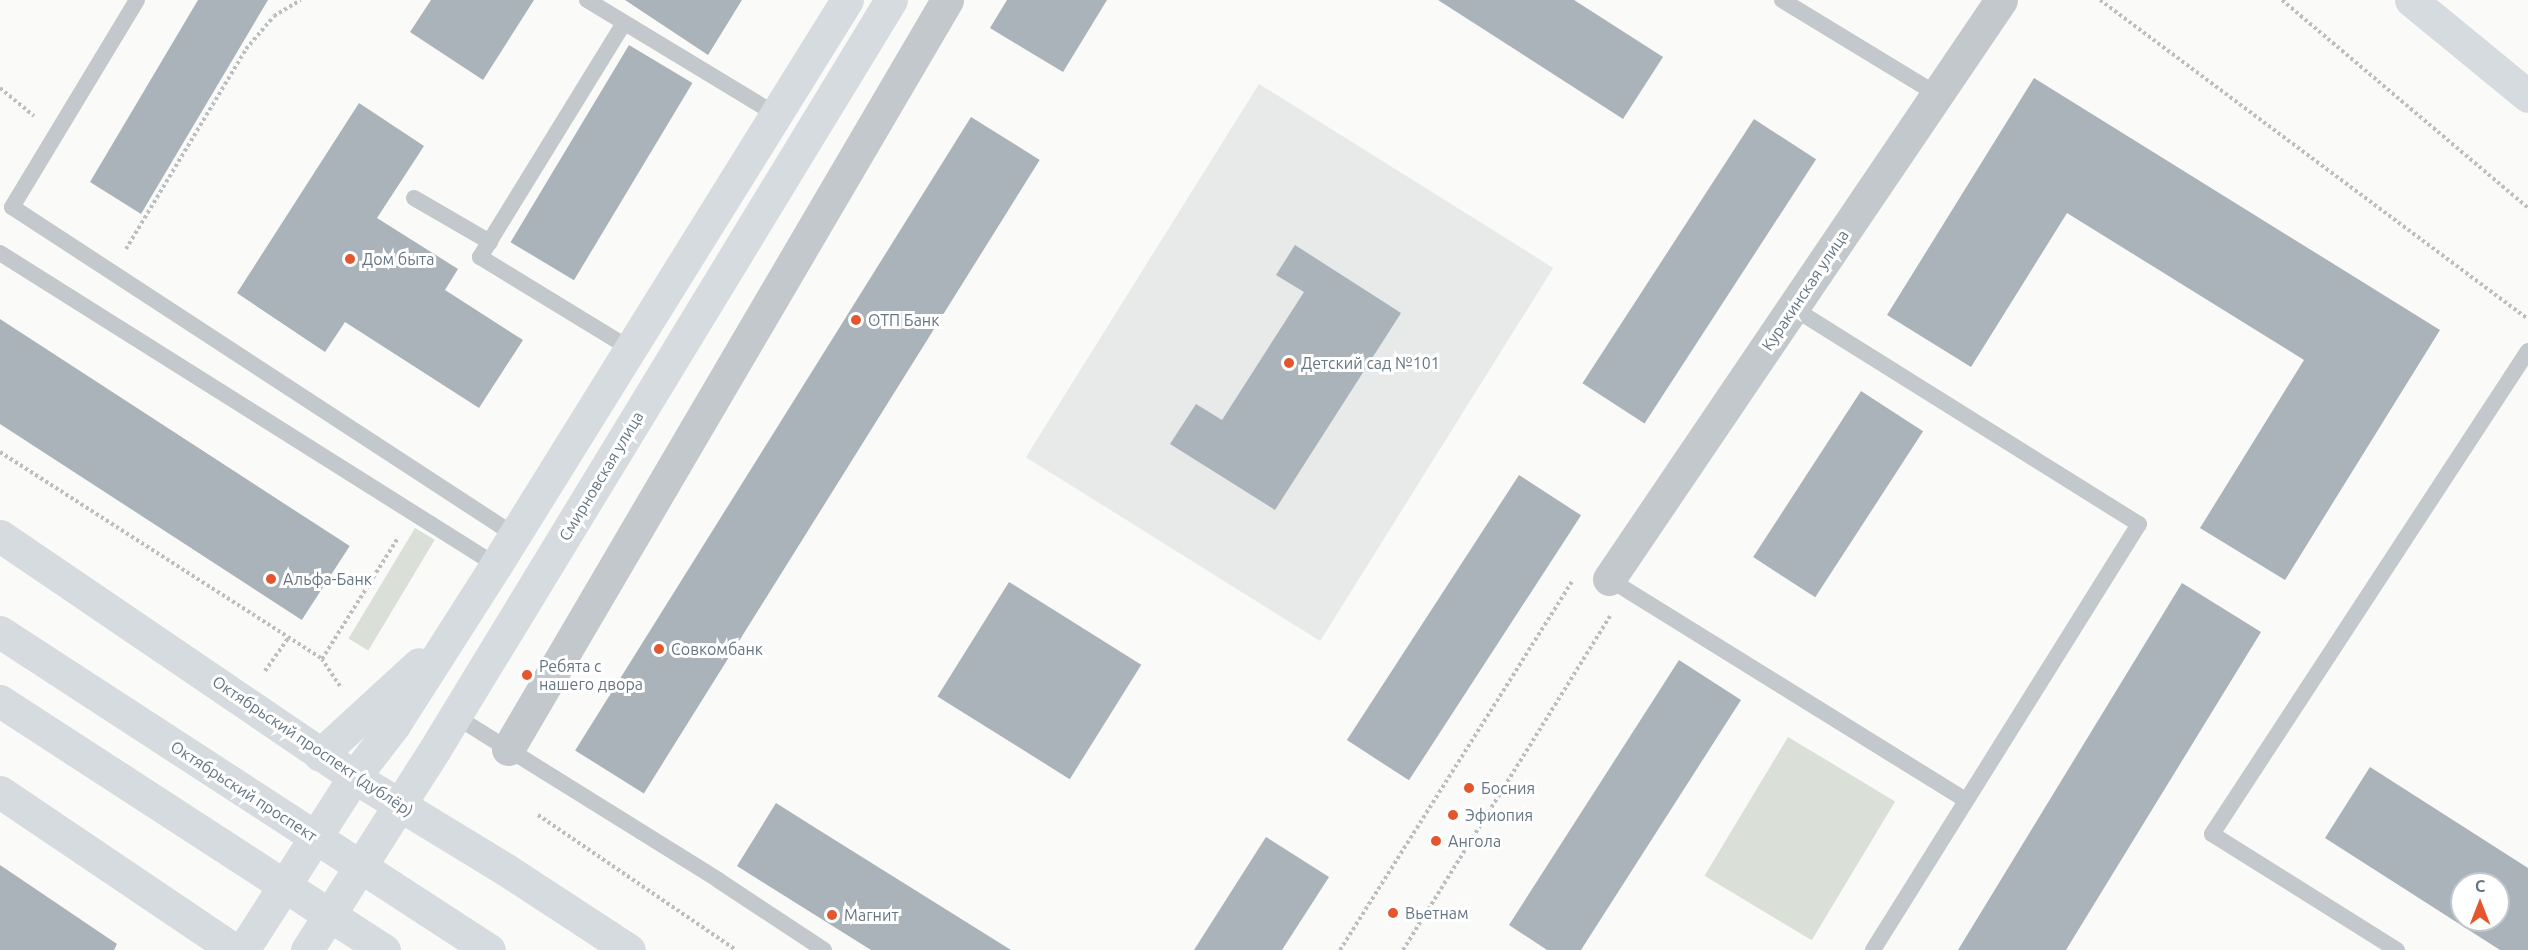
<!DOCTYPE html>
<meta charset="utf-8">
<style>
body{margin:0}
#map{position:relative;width:2528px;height:950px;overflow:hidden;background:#fafaf8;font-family:Ubuntu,sans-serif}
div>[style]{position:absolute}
.built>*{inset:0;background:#e8e9e9;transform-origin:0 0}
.green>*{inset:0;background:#dadfd7;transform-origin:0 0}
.building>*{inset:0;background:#aab3b9;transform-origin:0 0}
.path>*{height:4px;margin-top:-2px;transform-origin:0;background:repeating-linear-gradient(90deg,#bbbfc2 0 3px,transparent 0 6px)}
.lane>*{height:16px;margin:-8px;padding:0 8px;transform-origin:8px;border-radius:8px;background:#c3c8cc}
.street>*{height:33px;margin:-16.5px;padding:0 16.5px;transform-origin:16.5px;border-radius:16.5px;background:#c3c8cc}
.secondary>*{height:33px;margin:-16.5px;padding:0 16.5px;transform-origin:16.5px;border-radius:16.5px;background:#d6dbdf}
.primary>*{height:33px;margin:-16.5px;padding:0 16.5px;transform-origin:16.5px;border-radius:16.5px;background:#d6dbdf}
.dots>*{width:16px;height:16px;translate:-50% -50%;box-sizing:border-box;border:3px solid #fff;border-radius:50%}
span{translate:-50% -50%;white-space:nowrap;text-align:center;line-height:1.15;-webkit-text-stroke:6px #fff;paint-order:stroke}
.poi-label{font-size:16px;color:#657683}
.left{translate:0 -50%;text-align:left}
.street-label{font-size:16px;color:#657683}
.north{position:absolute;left:2450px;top:872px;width:60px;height:60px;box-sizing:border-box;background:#fff;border:2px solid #c1c8cd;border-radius:50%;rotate:0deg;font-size:16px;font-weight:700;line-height:24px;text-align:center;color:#657683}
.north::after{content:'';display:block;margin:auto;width:21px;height:27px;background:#e4572e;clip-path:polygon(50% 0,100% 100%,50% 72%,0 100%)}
</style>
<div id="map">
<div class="built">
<div style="left:1259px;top:84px;width:347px;height:440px;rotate:32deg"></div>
</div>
<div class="green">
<div style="left:415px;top:528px;width:23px;height:129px;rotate:31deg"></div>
<div style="left:1788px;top:737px;width:125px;height:162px;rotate:31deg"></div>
</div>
<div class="building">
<div style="clip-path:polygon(198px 0,268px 0,141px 214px,90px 182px)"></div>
<div style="clip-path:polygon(431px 0,534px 0,483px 80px,410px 32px)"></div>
<div style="clip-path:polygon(625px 0,742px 0,708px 55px)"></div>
<div style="clip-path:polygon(1007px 0,1107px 0,1063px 72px,990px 28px)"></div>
<div style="clip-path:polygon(1438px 0,1574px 0,1663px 57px,1623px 119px)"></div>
<div style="left:629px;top:45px;width:74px;height:230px;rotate:31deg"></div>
<div style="clip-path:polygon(2034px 78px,2440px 330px,2285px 580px,2200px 528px,2304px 360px,2067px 213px,1971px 367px,1887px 315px)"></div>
<div style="clip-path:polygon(359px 103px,424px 146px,377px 218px,458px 269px,445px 290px,523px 340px,479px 408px,345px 322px,325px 352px,237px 293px)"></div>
<div style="left:971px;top:117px;width:81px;height:747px;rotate:32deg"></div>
<div style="left:1754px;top:119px;width:74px;height:315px;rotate:33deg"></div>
<div style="clip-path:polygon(1295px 245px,1401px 313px,1275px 510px,1170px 444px,1196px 404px,1222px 420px,1304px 292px,1276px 275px)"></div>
<div style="left:0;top:319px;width:417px;height:88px;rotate:33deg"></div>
<div style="left:1861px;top:391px;width:74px;height:198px;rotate:33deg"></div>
<div style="left:1519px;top:475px;width:74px;height:316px;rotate:33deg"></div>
<div style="left:1009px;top:582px;width:156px;height:135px;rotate:32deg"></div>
<div style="clip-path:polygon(2182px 583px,2261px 632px,2066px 950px,1958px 950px)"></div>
<div style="clip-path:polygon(1679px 660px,1741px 700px,1581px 950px,1547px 950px,1509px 925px)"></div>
<div style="clip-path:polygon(evenodd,2370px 767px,2528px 868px,2528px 950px,2500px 950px,2325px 838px,2370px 767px,2462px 884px,2498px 884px,2498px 920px,2462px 920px,2462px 884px)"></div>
<div style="clip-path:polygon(776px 803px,822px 832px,1011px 950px,871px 950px,737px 866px)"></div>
<div style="clip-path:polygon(1266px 837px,1329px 877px,1282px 950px,1194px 950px)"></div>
<div style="clip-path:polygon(0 865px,117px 944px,114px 950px,0 950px)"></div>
</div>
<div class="path">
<div style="left:2100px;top:0;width:534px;rotate:36.7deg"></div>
<div style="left:2282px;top:0;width:322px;rotate:40.2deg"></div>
<div style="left:0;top:88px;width:44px;rotate:39.5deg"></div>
<div style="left:126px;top:249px;width:233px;rotate:-59deg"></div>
<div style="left:246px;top:49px;width:43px;rotate:-49.7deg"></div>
<div style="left:274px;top:16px;width:31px;rotate:-31deg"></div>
<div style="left:0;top:452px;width:383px;rotate:32.7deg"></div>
<div style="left:265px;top:671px;width:42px;rotate:-54.8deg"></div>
<div style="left:340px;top:686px;width:32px;rotate:-124deg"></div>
<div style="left:322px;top:659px;width:143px;rotate:-57.9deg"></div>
<div style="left:538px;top:815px;width:240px;rotate:34.3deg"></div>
<div style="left:1340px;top:950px;width:435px;rotate:-57.8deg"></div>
<div style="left:1403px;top:950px;width:393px;rotate:-58.2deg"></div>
</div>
<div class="lane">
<div style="left:137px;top:0;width:242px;rotate:121.1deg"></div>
<div style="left:12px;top:207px;width:598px;rotate:33.13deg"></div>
<div style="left:587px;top:0;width:222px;rotate:31.2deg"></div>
<div style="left:1782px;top:0;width:183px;rotate:31.3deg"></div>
<div style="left:624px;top:23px;width:275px;rotate:121.6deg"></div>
<div style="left:480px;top:257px;width:177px;rotate:31.4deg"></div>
<div style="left:414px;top:198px;width:88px;rotate:30.1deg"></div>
<div style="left:0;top:253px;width:586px;rotate:32.17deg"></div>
<div style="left:1793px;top:308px;width:408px;rotate:32deg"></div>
<div style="left:2139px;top:524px;width:502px;rotate:121.98deg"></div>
<div style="left:1609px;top:579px;width:420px;rotate:31.8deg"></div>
<div style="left:455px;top:716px;width:310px;rotate:31.9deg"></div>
<div style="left:718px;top:880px;width:127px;rotate:33.4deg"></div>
<div style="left:2397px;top:950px;width:218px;rotate:-147.9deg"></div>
<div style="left:2212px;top:834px;width:577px;rotate:-56.81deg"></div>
</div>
<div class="street">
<div style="left:1609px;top:579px;width:699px;rotate:-55.9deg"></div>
<div style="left:508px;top:749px;width:868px;rotate:-59.62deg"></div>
</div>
<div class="secondary">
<div style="left:2411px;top:0;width:151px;rotate:39.4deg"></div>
<div style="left:0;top:536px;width:428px;rotate:34.2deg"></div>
<div style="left:354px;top:777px;width:177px;rotate:31.4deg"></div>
<div style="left:505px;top:869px;width:148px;rotate:33.2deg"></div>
<div style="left:320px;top:755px;width:134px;rotate:-42.6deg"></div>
<div style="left:0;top:792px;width:282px;rotate:34deg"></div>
<div style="left:243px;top:950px;width:206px;rotate:-57.3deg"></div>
<div style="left:354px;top:777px;width:66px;rotate:-52.4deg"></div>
<div style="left:394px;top:725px;width:190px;rotate:-57.5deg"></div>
<div style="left:496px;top:565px;width:665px;rotate:-58.15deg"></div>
<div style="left:307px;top:950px;width:238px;rotate:-57.5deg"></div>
<div style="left:435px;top:749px;width:877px;rotate:-58.67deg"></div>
</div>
<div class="primary">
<div style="left:0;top:632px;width:583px;rotate:33.04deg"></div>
<div style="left:0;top:701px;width:458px;rotate:33deg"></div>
</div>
<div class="dots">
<div style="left:350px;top:259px;background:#e4572e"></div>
<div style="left:856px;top:320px;background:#e4572e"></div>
<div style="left:1289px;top:363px;background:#e4572e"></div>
<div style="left:271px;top:579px;background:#e4572e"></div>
<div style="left:659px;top:649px;background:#e4572e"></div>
<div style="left:527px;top:675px;background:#e4572e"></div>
<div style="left:1469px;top:788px;background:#e4572e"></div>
<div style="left:1453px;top:815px;background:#e4572e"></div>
<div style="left:1436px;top:841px;background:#e4572e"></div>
<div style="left:1393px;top:913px;background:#e4572e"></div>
<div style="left:832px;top:915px;background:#e4572e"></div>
</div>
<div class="poi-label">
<span class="left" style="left:362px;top:259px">Дом быта</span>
<span class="left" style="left:868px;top:320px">ОТП Банк</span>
<span class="left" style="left:1301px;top:363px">Детский сад №101</span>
<span class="left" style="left:283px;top:579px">Альфа-Банк</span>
<span class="left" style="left:671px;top:649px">Совкомбанк</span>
<span class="left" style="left:539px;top:675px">Ребята с<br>нашего двора</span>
<span class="left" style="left:1481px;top:788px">Босния</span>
<span class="left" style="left:1465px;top:815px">Эфиопия</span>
<span class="left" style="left:1448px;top:841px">Ангола</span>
<span class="left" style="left:1405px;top:913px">Вьетнам</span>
<span class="left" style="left:844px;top:915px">Магнит</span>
</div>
<div class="street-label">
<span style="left:1805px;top:290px;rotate:-56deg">Куракинская улица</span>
<span style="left:601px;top:476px;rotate:-59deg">Смирновская улица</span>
<span style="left:313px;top:746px;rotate:34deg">Октябрьский проспект (дублёр)</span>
<span style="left:244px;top:791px;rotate:33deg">Октябрьский проспект</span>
</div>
<div class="north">С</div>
</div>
